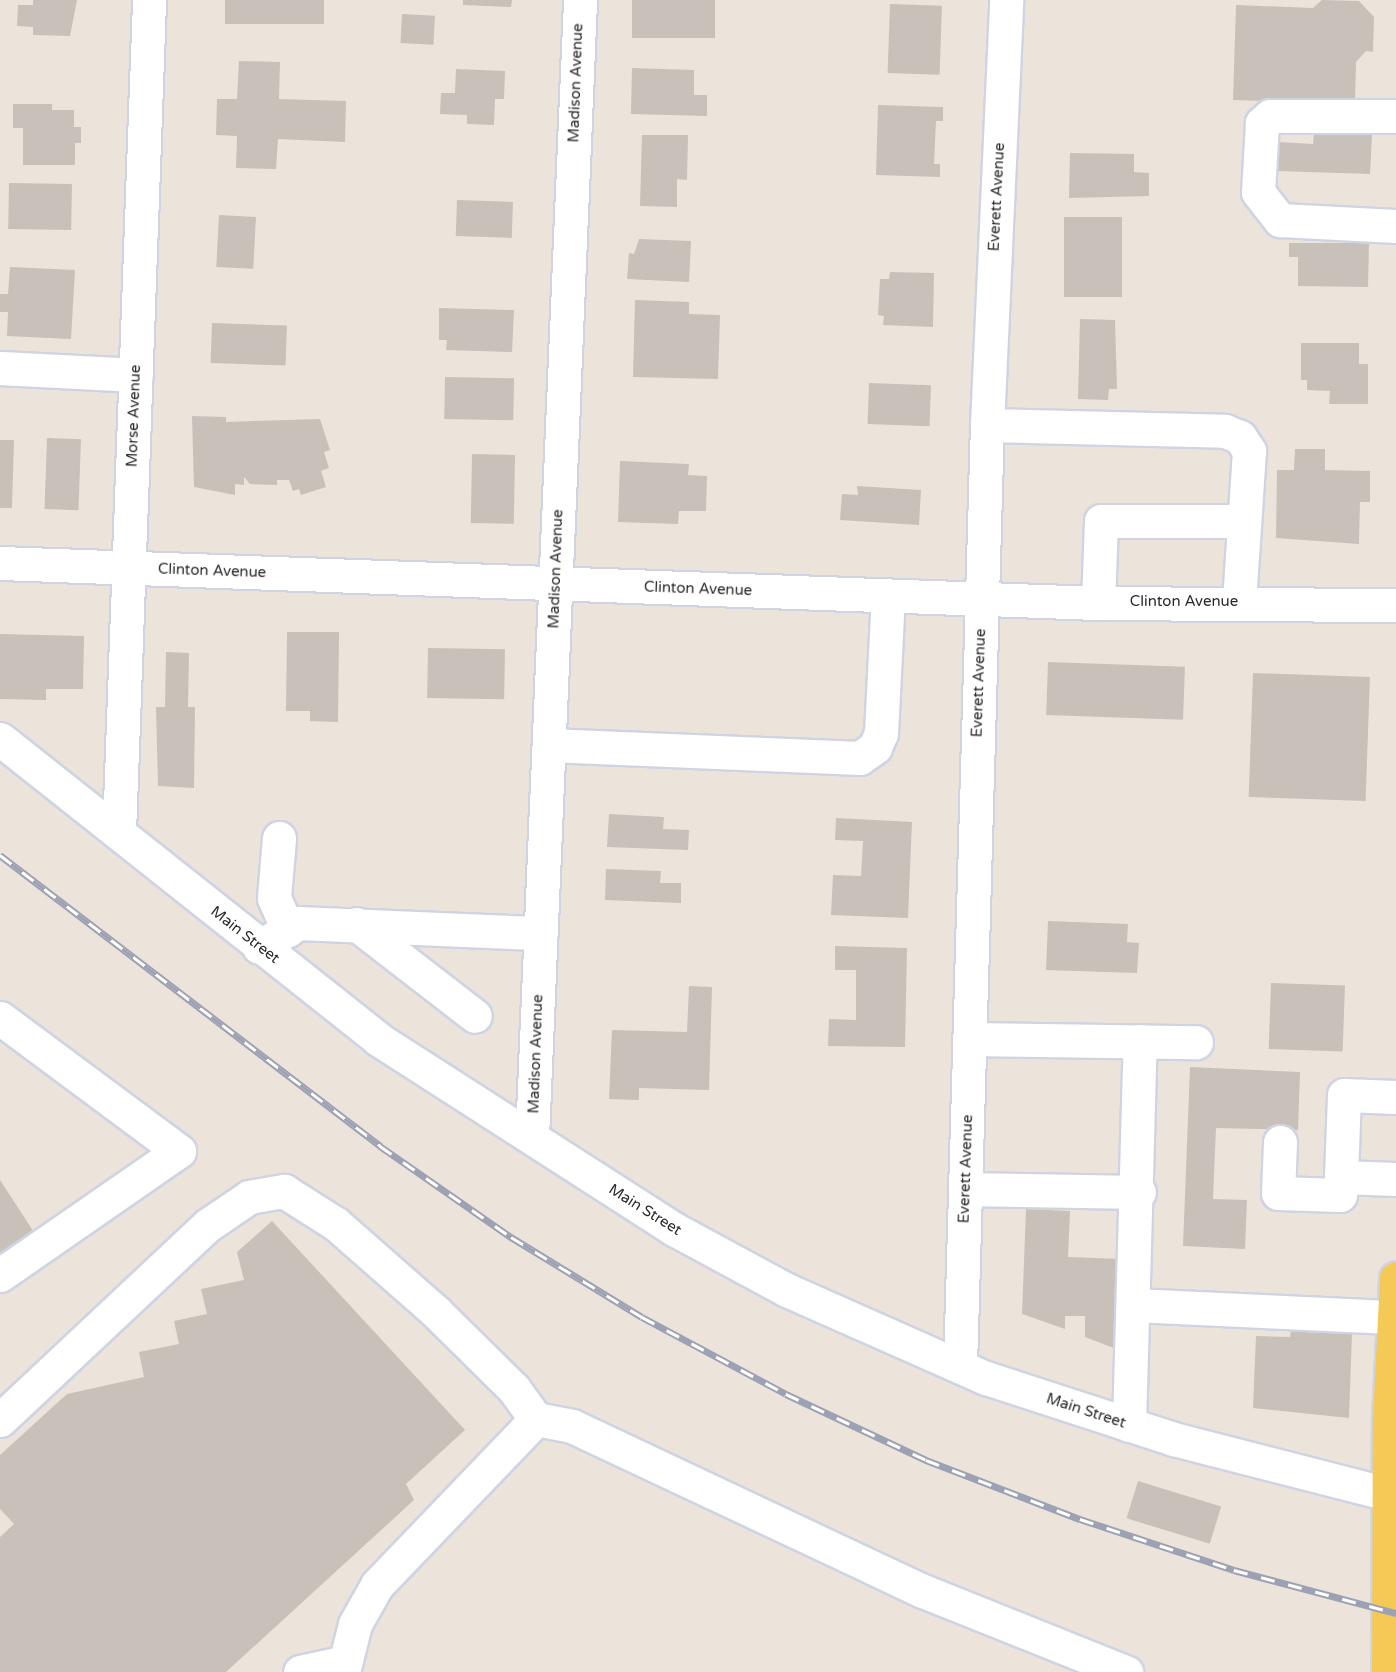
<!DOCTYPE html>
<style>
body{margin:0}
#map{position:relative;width:1396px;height:1672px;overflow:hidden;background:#ece4da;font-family:"Varela Round",sans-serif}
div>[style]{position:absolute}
.building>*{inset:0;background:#c7c1ba;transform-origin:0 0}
.roads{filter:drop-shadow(2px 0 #cfd4e3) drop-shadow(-2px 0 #cfd4e3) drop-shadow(0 2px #cfd4e3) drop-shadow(0 -2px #cfd4e3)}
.minor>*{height:33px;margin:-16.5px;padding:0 16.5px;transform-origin:16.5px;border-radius:16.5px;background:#fff}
.major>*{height:33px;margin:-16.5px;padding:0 16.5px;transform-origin:16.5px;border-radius:16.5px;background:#f5c956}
.rail>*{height:7px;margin-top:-3.5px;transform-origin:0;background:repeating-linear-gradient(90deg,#fff 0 14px,#9da1b4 0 28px);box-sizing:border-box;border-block:2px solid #9da1b4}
span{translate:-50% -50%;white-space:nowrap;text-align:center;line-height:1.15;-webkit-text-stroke:4.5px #fff;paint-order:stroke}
.street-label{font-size:15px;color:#292929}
</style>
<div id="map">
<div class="building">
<div style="clip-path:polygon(33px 0,77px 0,70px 36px,33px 35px,33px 27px,17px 26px,18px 5px,33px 5px)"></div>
<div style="left:225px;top:0;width:99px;height:24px"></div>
<div style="clip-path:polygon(463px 0,512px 0,511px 7px,463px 5px)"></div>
<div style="left:632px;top:0;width:83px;height:38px"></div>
<div style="clip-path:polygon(1322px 0,1359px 1px,1374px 17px,1373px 52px,1366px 51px,1356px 62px,1355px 104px,1233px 100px,1236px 5px,1313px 8px)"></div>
<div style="left:890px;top:4px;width:52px;height:69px;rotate:2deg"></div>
<div style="left:402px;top:14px;width:33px;height:29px;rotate:3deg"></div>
<div style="clip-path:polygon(239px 61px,280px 62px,279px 99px,346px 101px,345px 142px,278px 139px,276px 169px,236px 168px,237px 136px,216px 135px,217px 99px,237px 99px)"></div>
<div style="clip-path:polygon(632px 68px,694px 70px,694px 95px,707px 95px,707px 116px,631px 114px)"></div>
<div style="clip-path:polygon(456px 69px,505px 71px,504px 99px,495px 99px,494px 125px,467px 124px,467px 115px,440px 114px,441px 93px,455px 93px)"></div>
<div style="clip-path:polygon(13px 104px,52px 104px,52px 110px,74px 110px,74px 127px,81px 127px,81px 143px,75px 143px,75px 165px,23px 165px,23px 128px,13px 128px)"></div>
<div style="clip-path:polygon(878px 105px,943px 107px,943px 121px,936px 121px,934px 164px,940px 164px,940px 177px,876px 175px)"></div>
<div style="clip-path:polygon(1314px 133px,1372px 135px,1370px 174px,1277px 171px,1278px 142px,1313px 144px)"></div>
<div style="clip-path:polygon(642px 135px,688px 135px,687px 180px,677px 179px,677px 207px,640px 206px)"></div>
<div style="clip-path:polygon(1070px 153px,1134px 154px,1134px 172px,1149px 173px,1149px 196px,1069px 198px)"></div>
<div style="left:9px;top:183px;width:63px;height:46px;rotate:1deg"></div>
<div style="left:457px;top:200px;width:56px;height:36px;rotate:2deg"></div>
<div style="left:219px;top:215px;width:37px;height:52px;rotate:3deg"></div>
<div style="left:1064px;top:217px;width:58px;height:80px"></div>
<div style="clip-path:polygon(639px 239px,691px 241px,689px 282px,627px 279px,629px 253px,634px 254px)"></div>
<div style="clip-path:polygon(1289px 243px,1369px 243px,1368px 287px,1298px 286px,1298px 257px,1289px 257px)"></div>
<div style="clip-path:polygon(10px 267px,75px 270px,71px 339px,7px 336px,8px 312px,0 312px,0 294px,8px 294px)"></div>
<div style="clip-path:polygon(890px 272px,934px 273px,933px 327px,883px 325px,884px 316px,878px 315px,880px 279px,889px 279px)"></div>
<div style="clip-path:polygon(635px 300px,689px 302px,689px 314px,720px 315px,718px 379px,633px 377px)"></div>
<div style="clip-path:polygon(439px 308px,514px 310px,512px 352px,446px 350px,447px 340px,439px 340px)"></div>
<div style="clip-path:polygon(1080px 319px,1115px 320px,1117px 389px,1109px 389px,1108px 400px,1078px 399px)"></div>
<div style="left:212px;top:323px;width:75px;height:40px;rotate:2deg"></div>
<div style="clip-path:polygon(1301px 343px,1359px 343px,1359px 364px,1368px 364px,1368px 404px,1329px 404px,1330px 391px,1307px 390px,1307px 380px,1301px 380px)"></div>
<div style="left:445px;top:377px;width:69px;height:42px;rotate:1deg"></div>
<div style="left:869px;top:383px;width:62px;height:41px;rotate:2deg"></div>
<div style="clip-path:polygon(192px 416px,226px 417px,226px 422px,320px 419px,330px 450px,324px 452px,329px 468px,321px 471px,326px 487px,301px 495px,299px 489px,293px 491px,289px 480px,277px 480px,277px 485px,250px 484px,244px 477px,244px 485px,235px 484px,235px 495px,194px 487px)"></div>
<div style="left:47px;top:438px;width:34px;height:71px;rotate:2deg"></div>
<div style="clip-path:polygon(0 440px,14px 440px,12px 508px,0 508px)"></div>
<div style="clip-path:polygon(1295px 449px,1325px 449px,1325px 470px,1370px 471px,1370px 502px,1360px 502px,1359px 544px,1276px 538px,1277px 470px,1294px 470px)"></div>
<div style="left:472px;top:454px;width:43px;height:69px;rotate:1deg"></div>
<div style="clip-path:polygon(620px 461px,689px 464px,688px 475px,707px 476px,706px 511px,679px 511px,678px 524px,618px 522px)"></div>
<div style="clip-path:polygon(857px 486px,921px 490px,919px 525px,840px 520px,842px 494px,858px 495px)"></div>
<div style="clip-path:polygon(287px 632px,339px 632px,338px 722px,310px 721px,310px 711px,286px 711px)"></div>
<div style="clip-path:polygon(0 634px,84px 636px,83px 689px,46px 689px,46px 700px,0 699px)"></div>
<div style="left:428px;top:648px;width:77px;height:50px;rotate:1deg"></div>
<div style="clip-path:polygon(166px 652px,189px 653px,188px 707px,195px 707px,194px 788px,158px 786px,156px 707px,165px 707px)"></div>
<div style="left:1048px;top:662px;width:137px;height:53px;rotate:2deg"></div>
<div style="left:1253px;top:673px;width:117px;height:124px;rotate:2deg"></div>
<div style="clip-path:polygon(609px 814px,664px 817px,663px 829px,689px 830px,688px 850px,607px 847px)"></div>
<div style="clip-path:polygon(836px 818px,912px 822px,908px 918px,831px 915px,833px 875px,861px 876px,863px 841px,835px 840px)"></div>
<div style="clip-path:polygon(606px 869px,661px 871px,660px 883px,681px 883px,681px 903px,605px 900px)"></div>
<div style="clip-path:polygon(1048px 921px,1128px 924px,1127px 942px,1139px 943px,1137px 973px,1046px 970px)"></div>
<div style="clip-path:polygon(835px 946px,907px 948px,905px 1047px,828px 1046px,829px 1019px,856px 1020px,856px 970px,835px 970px)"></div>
<div style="left:1271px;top:983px;width:74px;height:66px;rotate:2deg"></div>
<div style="clip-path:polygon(689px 986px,712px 987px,709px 1090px,639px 1088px,639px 1100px,609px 1099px,612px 1030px,687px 1032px)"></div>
<div style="clip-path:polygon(1190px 1067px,1300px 1072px,1298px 1130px,1216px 1128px,1213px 1199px,1247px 1200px,1245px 1249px,1183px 1246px)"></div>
<div style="clip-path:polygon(0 1180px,39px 1240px,0 1265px)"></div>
<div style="clip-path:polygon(1026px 1209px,1070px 1211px,1068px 1257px,1123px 1259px,1119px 1350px,1085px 1337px,1085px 1316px,1065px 1316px,1065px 1329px,1022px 1314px)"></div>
<div style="clip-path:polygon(272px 1221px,465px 1430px,406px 1484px,414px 1500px,226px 1672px,0 1672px,0 1537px,14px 1524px,0 1509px,0 1455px,67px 1394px,144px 1377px,139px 1352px,179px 1344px,174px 1321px,207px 1314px,201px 1289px,244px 1280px,237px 1252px)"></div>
<div style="clip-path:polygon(1291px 1331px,1352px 1333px,1349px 1418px,1253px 1408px,1256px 1336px,1290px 1337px)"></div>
<div style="left:1138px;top:1481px;width:87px;height:39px;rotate:17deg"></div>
</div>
<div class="roads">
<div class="minor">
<div style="left:1396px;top:116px;width:126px;rotate:180deg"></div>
<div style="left:1270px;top:116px;width:11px;rotate:139deg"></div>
<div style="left:1262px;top:123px;width:69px;rotate:93.3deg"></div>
<div style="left:1258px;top:192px;width:36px;rotate:52deg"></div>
<div style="left:1280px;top:220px;width:116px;rotate:3deg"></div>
<div style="left:0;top:368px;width:136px;rotate:2.9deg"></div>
<div style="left:987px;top:425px;width:238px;rotate:1.4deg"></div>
<div style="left:1225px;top:431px;width:16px;rotate:22deg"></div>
<div style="left:1240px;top:437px;width:17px;rotate:57deg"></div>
<div style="left:1249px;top:451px;width:150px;rotate:93.8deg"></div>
<div style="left:0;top:563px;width:1099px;rotate:2.09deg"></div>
<div style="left:1098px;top:603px;width:298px;rotate:0.4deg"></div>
<div style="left:1098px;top:603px;width:82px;rotate:-87.9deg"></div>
<div style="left:1101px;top:521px;width:143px"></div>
<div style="left:0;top:739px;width:483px;rotate:38.4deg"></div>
<div style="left:378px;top:1039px;width:352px;rotate:32.7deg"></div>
<div style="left:674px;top:1229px;width:128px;rotate:28.4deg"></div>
<div style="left:787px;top:1290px;width:218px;rotate:23.9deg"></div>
<div style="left:986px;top:1378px;width:198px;rotate:18deg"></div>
<div style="left:1174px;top:1439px;width:221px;rotate:14.4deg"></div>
<div style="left:549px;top:745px;width:311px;rotate:2.4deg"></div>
<div style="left:860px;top:758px;width:19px;rotate:-36deg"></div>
<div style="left:875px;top:747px;width:15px;rotate:-67deg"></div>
<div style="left:881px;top:733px;width:137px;rotate:-87.1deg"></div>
<div style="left:119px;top:832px;width:833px;rotate:-87.93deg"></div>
<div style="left:279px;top:838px;width:60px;rotate:94.8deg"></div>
<div style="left:274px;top:898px;width:35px;rotate:66deg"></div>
<div style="left:356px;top:924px;width:150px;rotate:37.7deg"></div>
<div style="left:259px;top:947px;width:46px;rotate:-31.6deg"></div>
<div style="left:298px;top:923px;width:243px;rotate:2.4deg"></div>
<div style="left:0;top:1018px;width:223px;rotate:36.6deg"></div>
<div style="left:179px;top:1151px;width:218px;rotate:145.3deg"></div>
<div style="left:969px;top:1039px;width:227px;rotate:0.8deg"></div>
<div style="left:1396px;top:1097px;width:52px;rotate:-177.8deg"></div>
<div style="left:1344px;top:1095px;width:82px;rotate:92.1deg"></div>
<div style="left:1341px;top:1177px;width:55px;rotate:2.1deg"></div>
<div style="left:532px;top:1137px;width:1138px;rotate:-87.58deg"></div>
<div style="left:1280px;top:1142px;width:51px;rotate:92.2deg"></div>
<div style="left:1278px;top:1193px;width:62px;rotate:1.8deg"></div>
<div style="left:1340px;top:1195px;width:18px;rotate:-87deg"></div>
<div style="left:965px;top:1189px;width:174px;rotate:1deg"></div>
<div style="left:1135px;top:1305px;width:259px;rotate:2.7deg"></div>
<div style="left:960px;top:1366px;width:941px;rotate:-88.36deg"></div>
<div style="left:987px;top:425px;width:425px;rotate:-87.4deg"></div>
<div style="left:0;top:1420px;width:285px;rotate:-43.2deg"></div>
<div style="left:208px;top:1225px;width:50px;rotate:-34.3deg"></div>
<div style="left:249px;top:1197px;width:36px;rotate:-10deg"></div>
<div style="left:284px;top:1191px;width:62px;rotate:32.4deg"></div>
<div style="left:336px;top:1224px;width:133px;rotate:41.3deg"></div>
<div style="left:436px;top:1312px;width:110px;rotate:44.6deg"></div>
<div style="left:514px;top:1389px;width:37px;rotate:54deg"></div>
<div style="left:1129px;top:1425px;width:384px;rotate:-88.4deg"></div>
<div style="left:300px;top:1672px;width:43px;rotate:-12.1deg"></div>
<div style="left:343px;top:1672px;width:49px;rotate:-76deg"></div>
<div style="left:355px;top:1624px;width:45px;rotate:-60.6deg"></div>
<div style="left:377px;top:1585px;width:230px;rotate:-46.2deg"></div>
<div style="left:536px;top:1419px;width:37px;rotate:11deg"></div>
<div style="left:572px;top:1426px;width:388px;rotate:25.2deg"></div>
<div style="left:923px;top:1591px;width:219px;rotate:21.8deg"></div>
</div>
<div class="major">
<div style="left:1388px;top:1672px;width:255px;rotate:-89.8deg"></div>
<div style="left:1389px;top:1417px;width:139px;rotate:-87.1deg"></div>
</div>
</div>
<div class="rail">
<div style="left:0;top:855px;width:479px;rotate:37.4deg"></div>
<div style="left:380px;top:1146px;width:160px;rotate:34.8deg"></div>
<div style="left:511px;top:1237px;width:153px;rotate:31.4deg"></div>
<div style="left:642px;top:1317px;width:163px;rotate:28.1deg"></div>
<div style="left:786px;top:1394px;width:155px;rotate:25.2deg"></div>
<div style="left:926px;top:1460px;width:165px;rotate:21deg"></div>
<div style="left:1080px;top:1519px;width:162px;rotate:18.3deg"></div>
<div style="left:1234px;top:1570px;width:168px;rotate:14.9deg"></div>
</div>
<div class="street-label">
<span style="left:576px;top:83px;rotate:-88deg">Madison Avenue</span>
<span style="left:997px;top:197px;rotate:-87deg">Everett Avenue</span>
<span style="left:134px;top:416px;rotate:-88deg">Morse Avenue</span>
<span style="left:556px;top:569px;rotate:-88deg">Madison Avenue</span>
<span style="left:212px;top:571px;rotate:2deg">Clinton Avenue</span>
<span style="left:698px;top:589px;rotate:2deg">Clinton Avenue</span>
<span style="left:1184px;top:602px">Clinton Avenue</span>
<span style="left:979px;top:683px;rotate:-88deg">Everett Avenue</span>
<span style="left:245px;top:935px;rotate:38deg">Main Street</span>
<span style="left:536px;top:1054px;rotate:-88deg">Madison Avenue</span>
<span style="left:966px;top:1169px;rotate:-88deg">Everett Avenue</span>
<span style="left:645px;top:1210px;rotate:32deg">Main Street</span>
<span style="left:1086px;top:1411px;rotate:18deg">Main Street</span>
</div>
</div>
